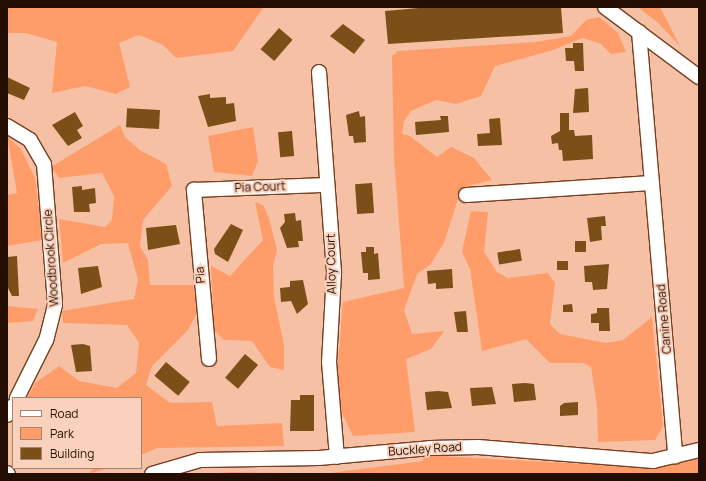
<!DOCTYPE html>
<style>
body{margin:0}
#map{position:relative;width:706px;height:481px;overflow:hidden;background:#f6c0a5;font-family:Manrope,sans-serif}
div>[style]{position:absolute}
.green>*{inset:0;background:#fe9d6a}
.building>*{inset:0;background:#7b4f17;transform-origin:0 0}
.roads{filter:drop-shadow(1px 0 #773e1f) drop-shadow(-1px 0 #773e1f) drop-shadow(0 1px #773e1f) drop-shadow(0 -1px #773e1f)}
.minor>*{height:14px;margin:-7px;padding:0 7px;transform-origin:7px;border-radius:7px;background:#fff}
span{translate:-50% -50%;white-space:nowrap;text-align:center;line-height:1.15;-webkit-text-stroke:4px #fad1bc;paint-order:stroke}
.street-label{font-size:12px;color:#240d02}
.frame{position:absolute;inset:0;border:8px solid #240d02;pointer-events:none}
.legend{position:absolute;left:12px;top:397px;width:130px;height:72px;box-sizing:border-box;background:#fad1bc;border:1px solid #a48372;margin:0;padding:5px 7px;list-style:none;font-size:12px;color:#240d02}
.legend li{display:flex;align-items:center;gap:8px;height:20px}
.legend b{width:20px;border:1px solid #a48372}
</style>
<div id="map">
<div class="green">
<div style="clip-path:polygon(7px 7px,292px 7px,263px 8px,233px 51px,176px 58px,163px 45px,139px 35px,119px 43px,130px 87px,116px 94px,85px 86px,52px 93px,57px 42px,26px 33px,7px 33px)"></div>
<div style="clip-path:polygon(638px 7px,660px 7px,680px 46px,657px 22px)"></div>
<div style="clip-path:polygon(599px 17px,618px 33px,626px 52px,611px 54px,601px 44px,583px 38px,553px 50px,495px 66px,481px 96px,456px 104px,436px 100px,411px 111px,404px 121px,402px 134px,410px 136px,437px 157px,451px 147px,474px 158px,492px 180px,467px 186px,458px 199px,444px 243px,430px 265px,417px 274px,404px 310px,412px 334px,444px 331px,431px 349px,406px 359px,415px 432px,353px 436px,335px 399px,343px 302px,404px 288px,394px 158px,392px 56px,398px 51px,536px 42px,571px 36px,586px 20px)"></div>
<div style="clip-path:polygon(120px 125px,125px 137px,140px 150px,166px 164px,172px 186px,143px 220px,140px 246px,148px 260px,150px 285px,193px 285px,198px 311px,188px 330px,152px 366px,146px 385px,170px 403px,212px 402px,217px 426px,282px 423px,284px 446px,157px 448px,141px 455px,141px 398px,27px 398px,35px 383px,59px 366px,79px 381px,117px 388px,136px 373px,139px 343px,127px 325px,63px 323px,62px 311px,134px 299px,138px 280px,128px 243px,101px 244px,63px 263px,59px 219px,105px 227px,112px 220px,114px 196px,102px 173px,59px 178px,51px 167px)"></div>
<div style="clip-path:polygon(253px 127px,258px 161px,252px 176px,214px 172px,208px 136px)"></div>
<div style="clip-path:polygon(7px 136px,21px 149px,35px 178px,43px 240px,7px 246px,7px 195px,17px 193px)"></div>
<div style="clip-path:polygon(255px 202px,263px 205px,269px 218px,277px 250px,273px 266px,274px 297px,284px 345px,284px 370px,270px 367px,252px 341px,224px 340px,214px 330px,211px 266px,230px 276px,263px 240px)"></div>
<div style="clip-path:polygon(471px 211px,488px 212px,484px 252px,497px 272px,508px 278px,548px 273px,555px 283px,550px 324px,560px 334px,606px 343px,623px 340px,652px 317px,663px 426px,655px 440px,598px 442px,597px 406px,591px 367px,583px 363px,550px 363px,526px 339px,482px 351px,470px 269px,462px 252px)"></div>
<div style="clip-path:polygon(7px 306px,38px 309px,33px 321px,7px 323px)"></div>
<div style="clip-path:polygon(423px 455px,655px 468px,699px 457px,699px 474px,322px 474px,423px 461px)"></div>
<div style="clip-path:polygon(94px 468px,109px 468px,88px 474px)"></div>
<div style="clip-path:polygon(229px 472px,288px 473px,288px 474px,210px 474px)"></div>
</div>
<div class="building">
<div style="clip-path:polygon(430px 7px,561px 7px,563px 33px,388px 44px,385px 11px)"></div>
<div style="clip-path:polygon(343px 24px,365px 40px,354px 54px,330px 36px)"></div>
<div style="left:279px;top:28px;width:18px;height:28px;rotate:41deg"></div>
<div style="clip-path:polygon(573px 43px,583px 43px,584px 71px,575px 71px,574px 61px,566px 61px,565px 48px,573px 48px)"></div>
<div style="clip-path:polygon(7px 77px,30px 88px,24px 100px,7px 93px)"></div>
<div style="clip-path:polygon(588px 88px,589px 112px,573px 113px,575px 89px)"></div>
<div style="clip-path:polygon(210px 94px,210px 98px,226px 97px,226px 104px,234px 103px,236px 121px,208px 127px,198px 96px)"></div>
<div style="left:160px;top:110px;width:19px;height:33px;rotate:93deg"></div>
<div style="clip-path:polygon(359px 111px,360px 117px,365px 116px,366px 142px,354px 143px,353px 136px,349px 136px,346px 115px)"></div>
<div style="clip-path:polygon(75px 112px,83px 126px,77px 130px,82px 138px,68px 146px,52px 125px)"></div>
<div style="clip-path:polygon(560px 113px,569px 113px,569px 130px,574px 130px,575px 136px,592px 135px,593px 159px,563px 161px,562px 150px,559px 150px,558px 143px,552px 144px,551px 136px,560px 131px)"></div>
<div style="clip-path:polygon(440px 116px,448px 116px,449px 132px,416px 135px,415px 122px,441px 120px)"></div>
<div style="clip-path:polygon(500px 118px,502px 145px,478px 146px,477px 134px,490px 133px,489px 119px)"></div>
<div style="left:292px;top:131px;width:25px;height:14px;rotate:85deg"></div>
<div style="left:372px;top:183px;width:30px;height:17px;rotate:86deg"></div>
<div style="clip-path:polygon(82px 186px,82px 190px,95px 188px,96px 203px,89px 204px,90px 212px,74px 212px,72px 187px)"></div>
<div style="clip-path:polygon(295px 213px,296px 221px,301px 220px,303px 241px,298px 241px,299px 247px,287px 248px,280px 228px,285px 222px,284px 214px)"></div>
<div style="clip-path:polygon(605px 216px,606px 226px,601px 226px,602px 240px,590px 242px,587px 218px)"></div>
<div style="clip-path:polygon(231px 224px,243px 230px,228px 262px,215px 254px,214px 249px)"></div>
<div style="clip-path:polygon(176px 225px,180px 244px,148px 250px,146px 228px)"></div>
<div style="left:586px;top:241px;width:11px;height:11px;rotate:90deg"></div>
<div style="clip-path:polygon(366px 247px,374px 247px,374px 254px,378px 253px,380px 279px,368px 280px,368px 273px,363px 273px,361px 252px,366px 252px)"></div>
<div style="left:520px;top:249px;width:12px;height:23px;rotate:81deg"></div>
<div style="clip-path:polygon(17px 256px,19px 296px,12px 296px,7px 286px,7px 257px)"></div>
<div style="left:557px;top:261px;width:11px;height:9px"></div>
<div style="clip-path:polygon(609px 264px,607px 289px,593px 290px,592px 282px,585px 282px,584px 266px)"></div>
<div style="clip-path:polygon(98px 266px,102px 287px,81px 294px,78px 268px)"></div>
<div style="clip-path:polygon(452px 269px,453px 288px,436px 289px,436px 283px,428px 284px,427px 271px)"></div>
<div style="clip-path:polygon(303px 280px,308px 304px,297px 314px,291px 301px,281px 302px,280px 288px,290px 287px,290px 281px)"></div>
<div style="clip-path:polygon(572px 304px,573px 312px,563px 312px,563px 305px)"></div>
<div style="clip-path:polygon(597px 308px,609px 308px,610px 331px,599px 331px,599px 323px,591px 323px,591px 314px,597px 313px)"></div>
<div style="clip-path:polygon(466px 311px,468px 332px,457px 332px,454px 312px)"></div>
<div style="clip-path:polygon(83px 344px,90px 346px,92px 371px,76px 372px,71px 345px)"></div>
<div style="left:245px;top:354px;width:17px;height:31px;rotate:40deg"></div>
<div style="left:166px;top:362px;width:31px;height:18px;rotate:40deg"></div>
<div style="clip-path:polygon(525px 383px,534px 384px,536px 400px,514px 402px,512px 384px)"></div>
<div style="clip-path:polygon(492px 387px,496px 404px,472px 406px,470px 388px)"></div>
<div style="clip-path:polygon(438px 391px,448px 392px,452px 408px,427px 410px,425px 392px)"></div>
<div style="clip-path:polygon(300px 395px,314px 395px,314px 431px,290px 431px,291px 400px,300px 400px)"></div>
<div style="clip-path:polygon(578px 402px,578px 415px,560px 416px,560px 406px,564px 403px)"></div>
</div>
<div class="roads">
<div class="minor">
<div style="left:605px;top:7px;width:117px;rotate:36.7deg"></div>
<div style="left:639px;top:32px;width:426px;rotate:85.1deg"></div>
<div style="left:319px;top:72px;width:202px;rotate:85.7deg"></div>
<div style="left:334px;top:273px;width:89px;rotate:93.2deg"></div>
<div style="left:329px;top:362px;width:95px;rotate:85.2deg"></div>
<div style="left:7px;top:126px;width:27px;rotate:31deg"></div>
<div style="left:30px;top:140px;width:28px;rotate:60deg"></div>
<div style="left:44px;top:164px;width:141px;rotate:85.5deg"></div>
<div style="left:55px;top:305px;width:36px;rotate:104deg"></div>
<div style="left:46px;top:340px;width:65px;rotate:116.6deg"></div>
<div style="left:466px;top:195px;width:186px;rotate:-3.7deg"></div>
<div style="left:209px;top:359px;width:170px;rotate:-95.1deg"></div>
<div style="left:194px;top:190px;width:133px;rotate:-2.2deg"></div>
<div style="left:7px;top:415px;width:11px;rotate:-56deg"></div>
<div style="left:7px;top:473px;width:1px;rotate:45deg"></div>
<div style="left:152px;top:474px;width:50px;rotate:-16.3deg"></div>
<div style="left:200px;top:460px;width:119px;rotate:-1deg"></div>
<div style="left:319px;top:458px;width:111px;rotate:-5.1deg"></div>
<div style="left:430px;top:448px;width:48px;rotate:-1.2deg"></div>
<div style="left:478px;top:447px;width:176px;rotate:4.6deg"></div>
<div style="left:653px;top:461px;width:47px;rotate:-13.4deg"></div>
</div>
</div>
<div class="street-label">
<span style="left:260px;top:187px;rotate:-2deg">Pia Court</span>
<span style="left:51px;top:258px;rotate:-94deg">Woodbrook Circle</span>
<span style="left:331px;top:264px;rotate:-91deg">Alloy Court</span>
<span style="left:200px;top:275px;rotate:-95deg">Pia</span>
<span style="left:664px;top:319px;rotate:-95deg">Canine Road</span>
<span style="left:425px;top:449px;rotate:-4deg">Buckley Road</span>
</div>
<div class="frame"></div>
<ul class="legend">
<li><b style="height:5px;background:#fff"></b>Road</li>
<li><b style="height:11px;background:#fe9d6a"></b>Park</li>
<li><b style="height:11px;background:#7b4f17"></b>Building</li>
</ul>
</div>
